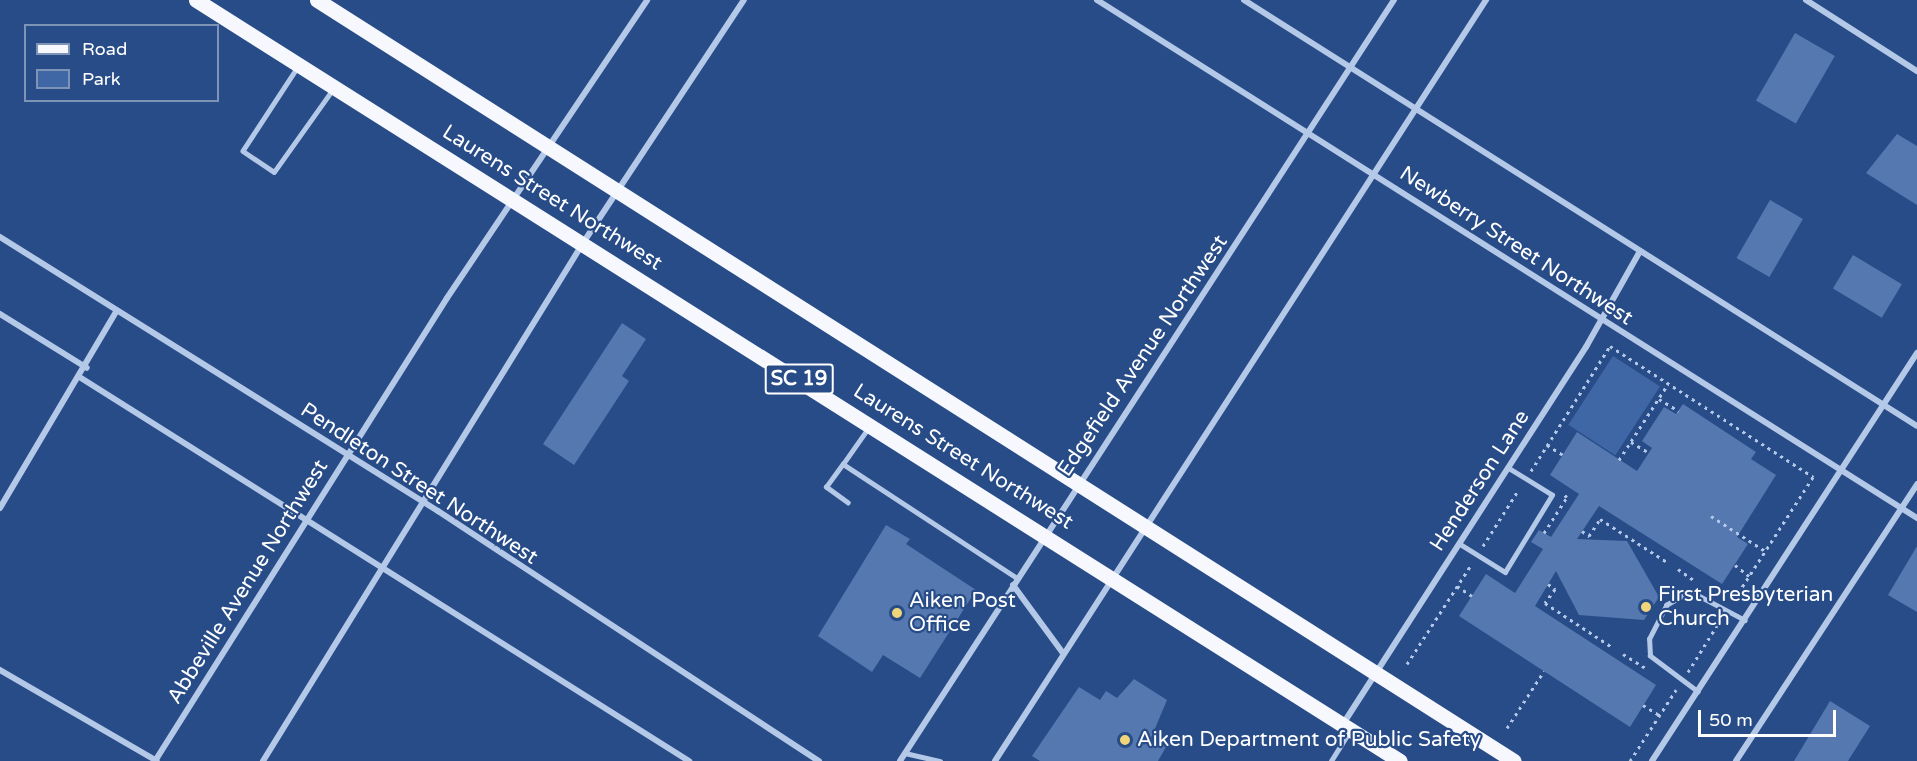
<!DOCTYPE html>
<style>
body{margin:0}
#map{position:relative;width:1917px;height:761px;overflow:hidden;background:#284c87;font-family:"Varela Round",sans-serif}
div>[style]{position:absolute}
.green>*{inset:0;background:#4067a5;transform-origin:0 0}
.building>*{inset:0;background:#5578b0;transform-origin:0 0}
.path>*{height:3px;margin-top:-1.5px;transform-origin:0;background:repeating-linear-gradient(90deg,#b4c8e8 0 3px,transparent 0 7.5px)}
.service>*{height:4.5px;margin:-2.25px;padding:0 2.25px;transform-origin:2.25px;border-radius:2.25px;background:#b4c8e8}
.minor>*{height:6px;margin:-3px;padding:0 3px;transform-origin:3px;border-radius:3px;background:#b4c8e8}
.primary>*{height:15px;margin:-7.5px;padding:0 7.5px;transform-origin:7.5px;border-radius:7.5px;background:#f6f8fe}
.dots>*{width:16px;height:16px;translate:-50% -50%;box-sizing:border-box;border:3px solid #284c87;border-radius:50%}
span{translate:-50% -50%;white-space:nowrap;text-align:center;line-height:1.15;-webkit-text-stroke:4.5px #284c87;paint-order:stroke}
.shield-label span{padding:2px 4px;background:#284c87;border:2px solid;border-radius:4px;-webkit-text-stroke-width:0}
.shield-label{font-size:20px;color:#fff;font-weight:700}
.street-label{font-size:21px;color:#fff}
.poi-label{font-size:21px;color:#fff}
.left{translate:0 -50%;text-align:left}
.legend{position:absolute;left:24px;top:24px;width:195px;height:78px;box-sizing:border-box;background:#284c87;border:2px solid #7e94b7;margin:0;padding:8px 10px;list-style:none;font-size:18px;color:#fff}
.legend li{display:flex;align-items:center;gap:12px;height:30px}
.legend b{width:30px;border:2px solid #7e94b7}
.scale{position:absolute;left:1698px;top:710px;width:138px;height:27px;box-sizing:border-box;border:3px solid #fff;border-top:0;padding-left:8px;font-size:18px;line-height:21px;white-space:nowrap;color:#fff;-webkit-text-stroke:4px #284c87;paint-order:stroke}
</style>
<div id="map">
<div class="green">
<div style="left:1613px;top:356px;width:56px;height:82px;rotate:33deg"></div>
</div>
<div class="building">
<div style="left:1795px;top:33px;width:46px;height:78px;rotate:30deg"></div>
<div style="clip-path:polygon(1897px 134px,1917px 146px,1917px 205px,1866px 173px)"></div>
<div style="left:1770px;top:200px;width:38px;height:67px;rotate:30deg"></div>
<div style="left:1853px;top:255px;width:57px;height:39px;rotate:31deg"></div>
<div style="clip-path:polygon(622px 323px,646px 339px,622px 376px,629px 381px,574px 465px,543px 444px)"></div>
<div style="clip-path:polygon(1683px 404px,1756px 452px,1751px 459px,1776px 475px,1737px 537px,1748px 544px,1722px 584px,1599px 506px,1577px 539px,1627px 541px,1659px 597px,1644px 620px,1579px 615px,1556px 571px,1535px 606px,1656px 685px,1630px 727px,1459px 616px,1486px 574px,1515px 593px,1543px 549px,1531px 542px,1539px 530px,1551px 537px,1579px 494px,1550px 475px,1577px 432px,1637px 471px,1652px 448px,1642px 441px,1664px 407px,1676px 414px)"></div>
<div style="clip-path:polygon(886px 525px,910px 539px,906px 544px,976px 590px,920px 678px,883px 655px,872px 672px,818px 636px)"></div>
<div style="clip-path:polygon(1917px 546px,1917px 612px,1888px 595px)"></div>
<div style="clip-path:polygon(1134px 679px,1167px 700px,1151px 738px,1166px 747px,1158px 761px,1040px 761px,1032px 756px,1079px 687px,1100px 700px,1106px 691px,1117px 698px)"></div>
<div style="clip-path:polygon(1830px 701px,1870px 726px,1848px 761px,1794px 761px)"></div>
</div>
<div class="path">
<div style="left:1659px;top:399px;width:23px;rotate:31deg"></div>
<div style="left:1631px;top:442px;width:21px;rotate:31deg"></div>
<div style="left:1547px;top:445px;width:19px;rotate:32deg"></div>
<div style="left:1619px;top:460px;width:90px;rotate:-57.2deg"></div>
<div style="left:1531px;top:471px;width:148px;rotate:-57.7deg"></div>
<div style="left:1610px;top:346px;width:242px;rotate:32.8deg"></div>
<div style="left:1813px;top:477px;width:148px;rotate:122.8deg"></div>
<div style="left:1711px;top:516px;width:64px;rotate:32.9deg"></div>
<div style="left:1582px;top:531px;width:9px;rotate:36deg"></div>
<div style="left:1589px;top:536px;width:20px;rotate:-57deg"></div>
<div style="left:1600px;top:519px;width:80px;rotate:32.7deg"></div>
<div style="left:1544px;top:533px;width:43px;rotate:-57.4deg"></div>
<div style="left:1567px;top:497px;width:5px;rotate:-143deg"></div>
<div style="left:1483px;top:546px;width:67px;rotate:-57.7deg"></div>
<div style="left:1735px;top:565px;width:18px;rotate:38deg"></div>
<div style="left:1678px;top:569px;width:19px;rotate:35deg"></div>
<div style="left:1548px;top:584px;width:9px;rotate:36deg"></div>
<div style="left:1555px;top:589px;width:17px;rotate:126deg"></div>
<div style="left:1545px;top:603px;width:80px;rotate:33.3deg"></div>
<div style="left:1457px;top:586px;width:18px;rotate:34deg"></div>
<div style="left:1623px;top:654px;width:26px;rotate:32deg"></div>
<div style="left:1407px;top:664px;width:118px;rotate:-57.1deg"></div>
<div style="left:1688px;top:672px;width:62px;rotate:-58.1deg"></div>
<div style="left:1643px;top:705px;width:19px;rotate:32deg"></div>
<div style="left:1507px;top:728px;width:68px;rotate:-57deg"></div>
<div style="left:1630px;top:761px;width:85px;rotate:-57.1deg"></div>
</div>
<div class="service">
<div style="left:298px;top:67px;width:100px;rotate:123.2deg"></div>
<div style="left:243px;top:151px;width:37px;rotate:34deg"></div>
<div style="left:274px;top:172px;width:102px;rotate:-54.6deg"></div>
<div style="left:843px;top:464px;width:45px;rotate:-54.9deg"></div>
<div style="left:848px;top:503px;width:27px;rotate:-144deg"></div>
<div style="left:826px;top:487px;width:29px;rotate:-54deg"></div>
<div style="left:843px;top:464px;width:208px;rotate:33.2deg"></div>
<div style="left:1460px;top:544px;width:53px;rotate:31.9deg"></div>
<div style="left:1505px;top:572px;width:90px;rotate:-58.6deg"></div>
<div style="left:1552px;top:495px;width:52px;rotate:-148.5deg"></div>
<div style="left:1698px;top:692px;width:60px;rotate:-143.1deg"></div>
<div style="left:1650px;top:656px;width:17px;rotate:-93deg"></div>
<div style="left:1649px;top:639px;width:38px;rotate:-63deg"></div>
<div style="left:1666px;top:605px;width:28px;rotate:-30deg"></div>
<div style="left:1690px;top:591px;width:62px;rotate:27.8deg"></div>
<div style="left:905px;top:753px;width:36px;rotate:13deg"></div>
<div style="left:1331px;top:761px;width:34px;rotate:-58deg"></div>
</div>
<div class="minor">
<div style="left:1097px;top:0;width:970px;rotate:32.28deg"></div>
<div style="left:1244px;top:0;width:796px;rotate:32.33deg"></div>
<div style="left:1806px;top:0;width:132px;rotate:32.6deg"></div>
<div style="left:0;top:237px;width:517px;rotate:32.03deg"></div>
<div style="left:438px;top:511px;width:456px;rotate:33.3deg"></div>
<div style="left:0;top:314px;width:102px;rotate:31.8deg"></div>
<div style="left:81px;top:378px;width:719px;rotate:32.21deg"></div>
<div style="left:0;top:508px;width:228px;rotate:-59.4deg"></div>
<div style="left:1013px;top:585px;width:84px;rotate:53.7deg"></div>
<div style="left:0;top:670px;width:181px;rotate:30.1deg"></div>
<div style="left:1343px;top:724px;width:449px;rotate:-57.2deg"></div>
<div style="left:1586px;top:347px;width:110px;rotate:-60.6deg"></div>
<div style="left:155px;top:761px;width:547px;rotate:-57.76deg"></div>
<div style="left:447px;top:298px;width:359px;rotate:-56.1deg"></div>
<div style="left:263px;top:761px;width:609px;rotate:-58.29deg"></div>
<div style="left:583px;top:243px;width:291px;rotate:-56.5deg"></div>
<div style="left:900px;top:761px;width:907px;rotate:-57.01deg"></div>
<div style="left:995px;top:761px;width:906px;rotate:-57.17deg"></div>
<div style="left:1652px;top:761px;width:487px;rotate:-57deg"></div>
<div style="left:1736px;top:761px;width:331px;rotate:-56.8deg"></div>
</div>
<div class="primary">
<div style="left:196px;top:0;width:1424px;rotate:32.3deg"></div>
<div style="left:317px;top:0;width:1418px;rotate:32.45deg"></div>
</div>
<div class="dots">
<div style="left:1646px;top:607px;background:#f0d57a"></div>
<div style="left:897px;top:613px;background:#f0d57a"></div>
<div style="left:1125px;top:740px;background:#f0d57a"></div>
</div>
<div class="shield-label">
<span style="left:799px;top:379px">SC 19</span>
</div>
<div class="street-label">
<span style="left:552px;top:198px;rotate:32deg">Laurens Street Northwest</span>
<span style="left:1516px;top:246px;rotate:33deg">Newberry Street Northwest</span>
<span style="left:1143px;top:356px;rotate:-56deg">Edgefield Avenue Northwest</span>
<span style="left:963px;top:457px;rotate:32deg">Laurens Street Northwest</span>
<span style="left:1480px;top:481px;rotate:-57deg">Henderson Lane</span>
<span style="left:419px;top:484px;rotate:33deg">Pendleton Street Northwest</span>
<span style="left:248px;top:582px;rotate:-58deg">Abbeville Avenue Northwest</span>
</div>
<div class="poi-label">
<span class="left" style="left:1658px;top:607px">First Presbyterian<br>Church</span>
<span class="left" style="left:909px;top:613px">Aiken Post<br>Office</span>
<span class="left" style="left:1137px;top:740px">Aiken Department of Public Safety</span>
</div>
<ul class="legend">
<li><b style="height:8px;background:#f6f8fe"></b>Road</li>
<li><b style="height:16px;background:#4067a5"></b>Park</li>
</ul>
<div class="scale">50 m</div>
</div>
